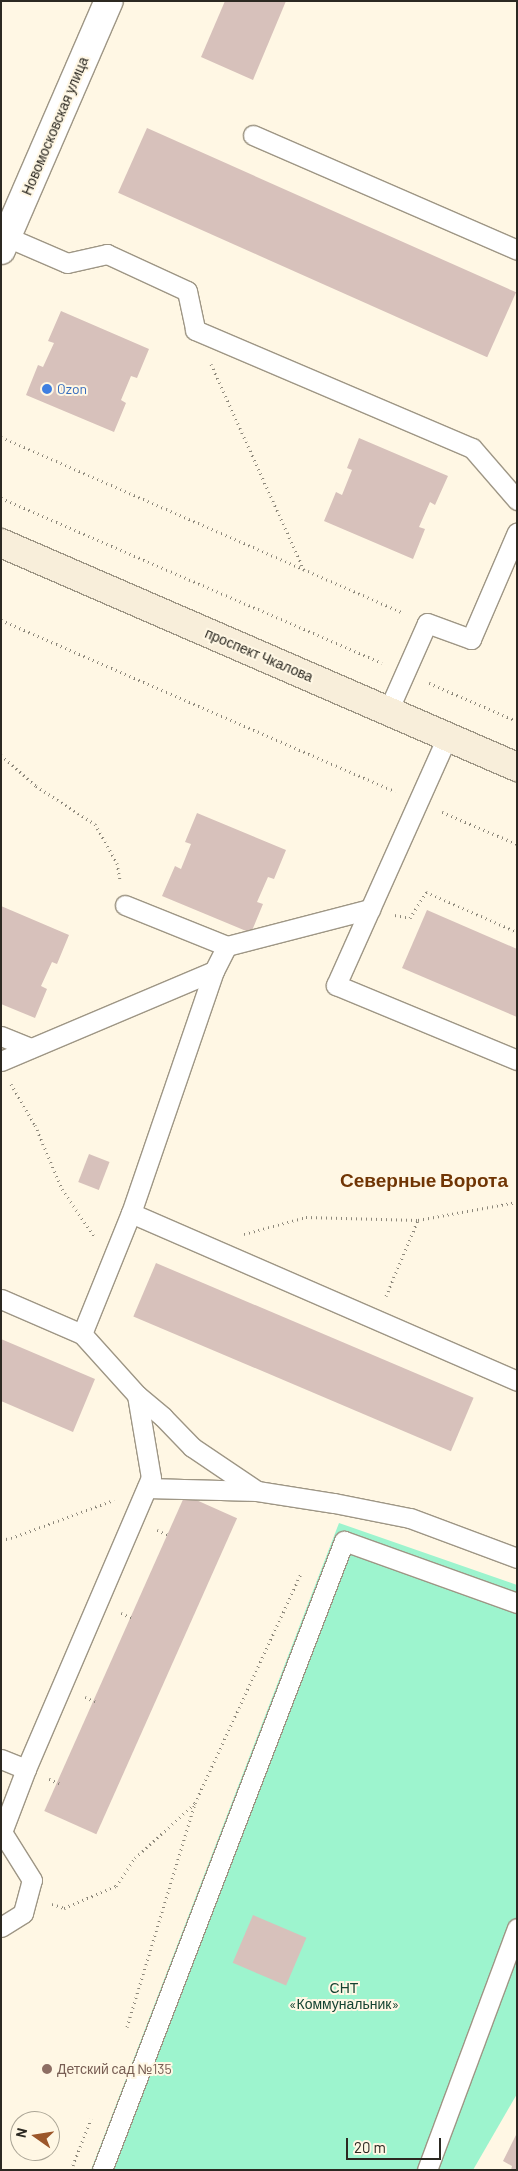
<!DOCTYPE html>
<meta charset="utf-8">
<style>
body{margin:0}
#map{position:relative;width:518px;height:2171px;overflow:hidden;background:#fff7e4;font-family:Barlow,sans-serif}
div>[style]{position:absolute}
.green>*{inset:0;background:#9df4ce}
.building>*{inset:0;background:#d7c1bb;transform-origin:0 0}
.path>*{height:3px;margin-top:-1.5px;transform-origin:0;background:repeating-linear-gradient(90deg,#8d887b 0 1px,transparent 0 5px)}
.roads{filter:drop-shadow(1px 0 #9e9685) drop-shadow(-1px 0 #9e9685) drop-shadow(0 1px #9e9685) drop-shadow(0 -1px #9e9685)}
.service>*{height:19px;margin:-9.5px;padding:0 9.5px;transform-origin:9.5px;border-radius:9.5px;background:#fff}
.tertiary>*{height:28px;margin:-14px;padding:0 14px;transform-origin:14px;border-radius:14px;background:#fff}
.secondary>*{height:28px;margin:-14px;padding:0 14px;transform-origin:14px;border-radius:14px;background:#f8eeda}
.dots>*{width:14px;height:14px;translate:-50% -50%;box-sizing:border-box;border:2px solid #fff7e4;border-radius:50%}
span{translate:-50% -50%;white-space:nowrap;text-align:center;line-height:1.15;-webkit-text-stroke:4px #fff7e4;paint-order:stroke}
.street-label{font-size:14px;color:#2c2922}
.shop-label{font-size:14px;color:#366cbe}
.left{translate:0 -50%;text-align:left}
.park-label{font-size:14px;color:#144231}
.education-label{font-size:14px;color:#785e54}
.district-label{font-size:19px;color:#703504;font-weight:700}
.frame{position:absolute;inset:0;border:2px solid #2c2922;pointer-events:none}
.north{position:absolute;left:10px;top:2111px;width:50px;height:50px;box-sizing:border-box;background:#fff7e4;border:1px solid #aba596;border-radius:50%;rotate:283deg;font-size:14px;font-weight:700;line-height:20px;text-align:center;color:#2c2922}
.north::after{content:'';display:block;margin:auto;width:18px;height:22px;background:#9c572a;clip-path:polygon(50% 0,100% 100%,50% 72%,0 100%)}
.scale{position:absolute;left:346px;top:2138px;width:95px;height:22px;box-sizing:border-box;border:2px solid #2c2922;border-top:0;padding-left:6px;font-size:15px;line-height:18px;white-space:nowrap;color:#2c2922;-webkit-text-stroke:4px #fff7e4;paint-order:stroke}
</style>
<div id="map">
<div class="green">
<div style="clip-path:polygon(339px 1523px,517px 1585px,517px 2094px,473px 2170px,91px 2170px)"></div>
</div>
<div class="building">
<div style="clip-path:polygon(225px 1px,286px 1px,253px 80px,201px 57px)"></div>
<div style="left:147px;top:128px;width:404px;height:71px;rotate:24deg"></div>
<div style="clip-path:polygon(61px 311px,149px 349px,137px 378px,131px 376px,121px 400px,126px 403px,114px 432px,26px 395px,38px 365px,43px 367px,54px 343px,48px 341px)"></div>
<div style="clip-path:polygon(359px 438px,448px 476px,435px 505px,430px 502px,419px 527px,425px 529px,413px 559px,324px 521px,336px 492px,342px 495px,352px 470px,347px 468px)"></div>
<div style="clip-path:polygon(197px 813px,286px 850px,274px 879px,268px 877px,257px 902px,263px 904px,251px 933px,162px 896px,175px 866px,181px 869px,191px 844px,185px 842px)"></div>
<div style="clip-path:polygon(1px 906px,69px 935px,57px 964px,52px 962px,41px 986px,47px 989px,35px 1018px,1px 1004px)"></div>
<div style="clip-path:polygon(427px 910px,517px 949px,517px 1017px,402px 968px)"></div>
<div style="left:89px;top:1154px;width:22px;height:30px;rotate:21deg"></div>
<div style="left:156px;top:1263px;width:345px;height:58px;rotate:23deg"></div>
<div style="clip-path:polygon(1px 1339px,95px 1379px,73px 1432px,1px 1401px)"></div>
<div style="left:185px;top:1495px;width:57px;height:346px;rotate:24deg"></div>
<div style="left:253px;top:1915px;width:58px;height:52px;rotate:23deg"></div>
<div style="clip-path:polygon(517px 2133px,517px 2170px,511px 2170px,512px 2166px,503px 2161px)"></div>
</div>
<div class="path">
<div style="left:211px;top:364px;width:226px;rotate:65.7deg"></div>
<div style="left:1px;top:437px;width:439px;rotate:23.6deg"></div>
<div style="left:1px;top:498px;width:415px;rotate:23.4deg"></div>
<div style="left:1px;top:620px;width:430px;rotate:23.5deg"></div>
<div style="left:429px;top:683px;width:96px;rotate:23.4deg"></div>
<div style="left:1px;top:755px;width:47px;rotate:41.5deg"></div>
<div style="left:36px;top:786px;width:70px;rotate:32.8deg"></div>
<div style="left:95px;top:824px;width:45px;rotate:60.6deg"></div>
<div style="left:117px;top:863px;width:17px;rotate:80deg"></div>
<div style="left:442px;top:812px;width:82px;rotate:23.1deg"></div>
<div style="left:395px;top:915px;width:15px;rotate:11deg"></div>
<div style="left:410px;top:918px;width:31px;rotate:-58deg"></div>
<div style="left:426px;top:892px;width:99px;rotate:23.7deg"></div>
<div style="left:11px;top:1084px;width:48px;rotate:59.7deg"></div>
<div style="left:35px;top:1125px;width:69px;rotate:67.1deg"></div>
<div style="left:62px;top:1189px;width:57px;rotate:55.8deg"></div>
<div style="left:244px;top:1234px;width:64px;rotate:-15.3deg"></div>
<div style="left:306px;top:1217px;width:112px;rotate:1.5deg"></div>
<div style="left:418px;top:1220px;width:101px;rotate:-10.3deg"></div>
<div style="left:386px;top:1296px;width:82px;rotate:-67.2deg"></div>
<div style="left:157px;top:1530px;width:12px;rotate:24deg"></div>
<div style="left:1px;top:1540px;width:10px;rotate:-11deg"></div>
<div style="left:11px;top:1538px;width:110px;rotate:-20.3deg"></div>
<div style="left:121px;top:1613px;width:12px;rotate:24deg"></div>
<div style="left:85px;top:1697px;width:12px;rotate:24deg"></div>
<div style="left:49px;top:1779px;width:13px;rotate:23deg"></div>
<div style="left:52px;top:1904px;width:13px;rotate:18deg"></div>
<div style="left:64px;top:1908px;width:56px;rotate:-22.9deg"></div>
<div style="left:116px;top:1886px;width:34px;rotate:-56deg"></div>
<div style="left:135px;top:1858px;width:81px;rotate:-42.5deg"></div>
<div style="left:127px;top:2027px;width:234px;rotate:-73.1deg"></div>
<div style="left:195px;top:1803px;width:252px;rotate:-65.2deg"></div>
<div style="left:71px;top:2170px;width:55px;rotate:-68.6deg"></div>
</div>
<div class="roads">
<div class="service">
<div style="left:253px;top:135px;width:288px;rotate:23.5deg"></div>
<div style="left:7px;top:237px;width:65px;rotate:23.4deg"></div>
<div style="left:67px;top:263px;width:41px;rotate:-12.7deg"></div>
<div style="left:107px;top:254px;width:88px;rotate:24.8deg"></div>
<div style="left:187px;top:291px;width:40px;rotate:78deg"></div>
<div style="left:195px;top:330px;width:301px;rotate:23.1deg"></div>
<div style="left:472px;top:448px;width:69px;rotate:49.1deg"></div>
<div style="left:388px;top:711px;width:96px;rotate:-66.1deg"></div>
<div style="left:427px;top:623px;width:47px;rotate:20deg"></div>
<div style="left:471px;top:639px;width:116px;rotate:-66.7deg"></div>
<div style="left:447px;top:737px;width:272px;rotate:114.1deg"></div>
<div style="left:336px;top:985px;width:196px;rotate:22.5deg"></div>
<div style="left:125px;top:905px;width:110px;rotate:21.9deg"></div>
<div style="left:1px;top:1036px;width:32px;rotate:22deg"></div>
<div style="left:1px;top:1061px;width:231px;rotate:-22.9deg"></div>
<div style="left:214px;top:971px;width:28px;rotate:-63deg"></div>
<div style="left:227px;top:946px;width:148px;rotate:-14.5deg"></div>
<div style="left:131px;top:1213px;width:421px;rotate:23.5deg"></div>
<div style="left:1px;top:1299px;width:88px;rotate:23.4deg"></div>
<div style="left:82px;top:1334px;width:131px;rotate:-68deg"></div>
<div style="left:131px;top:1213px;width:256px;rotate:-71.1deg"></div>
<div style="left:137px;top:1395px;width:34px;rotate:40deg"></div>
<div style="left:163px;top:1417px;width:42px;rotate:46deg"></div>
<div style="left:192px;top:1447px;width:78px;rotate:34.1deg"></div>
<div style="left:257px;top:1491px;width:78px;rotate:8.9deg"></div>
<div style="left:334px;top:1503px;width:77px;rotate:11.2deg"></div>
<div style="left:410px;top:1518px;width:114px;rotate:20.5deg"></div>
<div style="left:147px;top:1488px;width:110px;rotate:1.6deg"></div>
<div style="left:1px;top:1759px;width:27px;rotate:22deg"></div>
<div style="left:26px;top:1769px;width:317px;rotate:-66.8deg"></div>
<div style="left:151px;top:1478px;width:84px;rotate:-99.6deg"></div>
<div style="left:137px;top:1395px;width:82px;rotate:-132deg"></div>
<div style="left:1px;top:1927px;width:26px;rotate:-32deg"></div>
<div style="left:23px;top:1913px;width:34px;rotate:-75deg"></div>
<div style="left:32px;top:1880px;width:57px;rotate:-122deg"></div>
<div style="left:2px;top:1832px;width:67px;rotate:-69.1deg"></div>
<div style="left:102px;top:2170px;width:674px;rotate:-68.96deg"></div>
<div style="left:344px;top:1541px;width:184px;rotate:19.7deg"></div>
<div style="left:427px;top:2170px;width:258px;rotate:-69.6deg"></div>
</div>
<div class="tertiary">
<div style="left:1px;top:250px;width:271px;rotate:-66.6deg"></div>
</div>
<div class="secondary">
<div style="left:1px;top:543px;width:563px;rotate:23.47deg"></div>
</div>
</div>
<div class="dots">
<div style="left:47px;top:389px;background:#3f7fe0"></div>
<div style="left:47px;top:2069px;background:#8d6e63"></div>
</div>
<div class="street-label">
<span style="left:55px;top:126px;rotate:-67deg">Новомосковская улица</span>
<span style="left:259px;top:655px;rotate:23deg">проспект Чкалова</span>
</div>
<div class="shop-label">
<span class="left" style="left:57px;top:389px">Ozon</span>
</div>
<div class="park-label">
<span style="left:344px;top:1996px">СНТ<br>«Коммунальник»</span>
</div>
<div class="education-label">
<span class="left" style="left:57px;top:2069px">Детский сад №135</span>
</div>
<div class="district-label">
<span style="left:424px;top:1180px">Северные Ворота</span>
</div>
<div class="frame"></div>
<div class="north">N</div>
<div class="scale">20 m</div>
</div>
